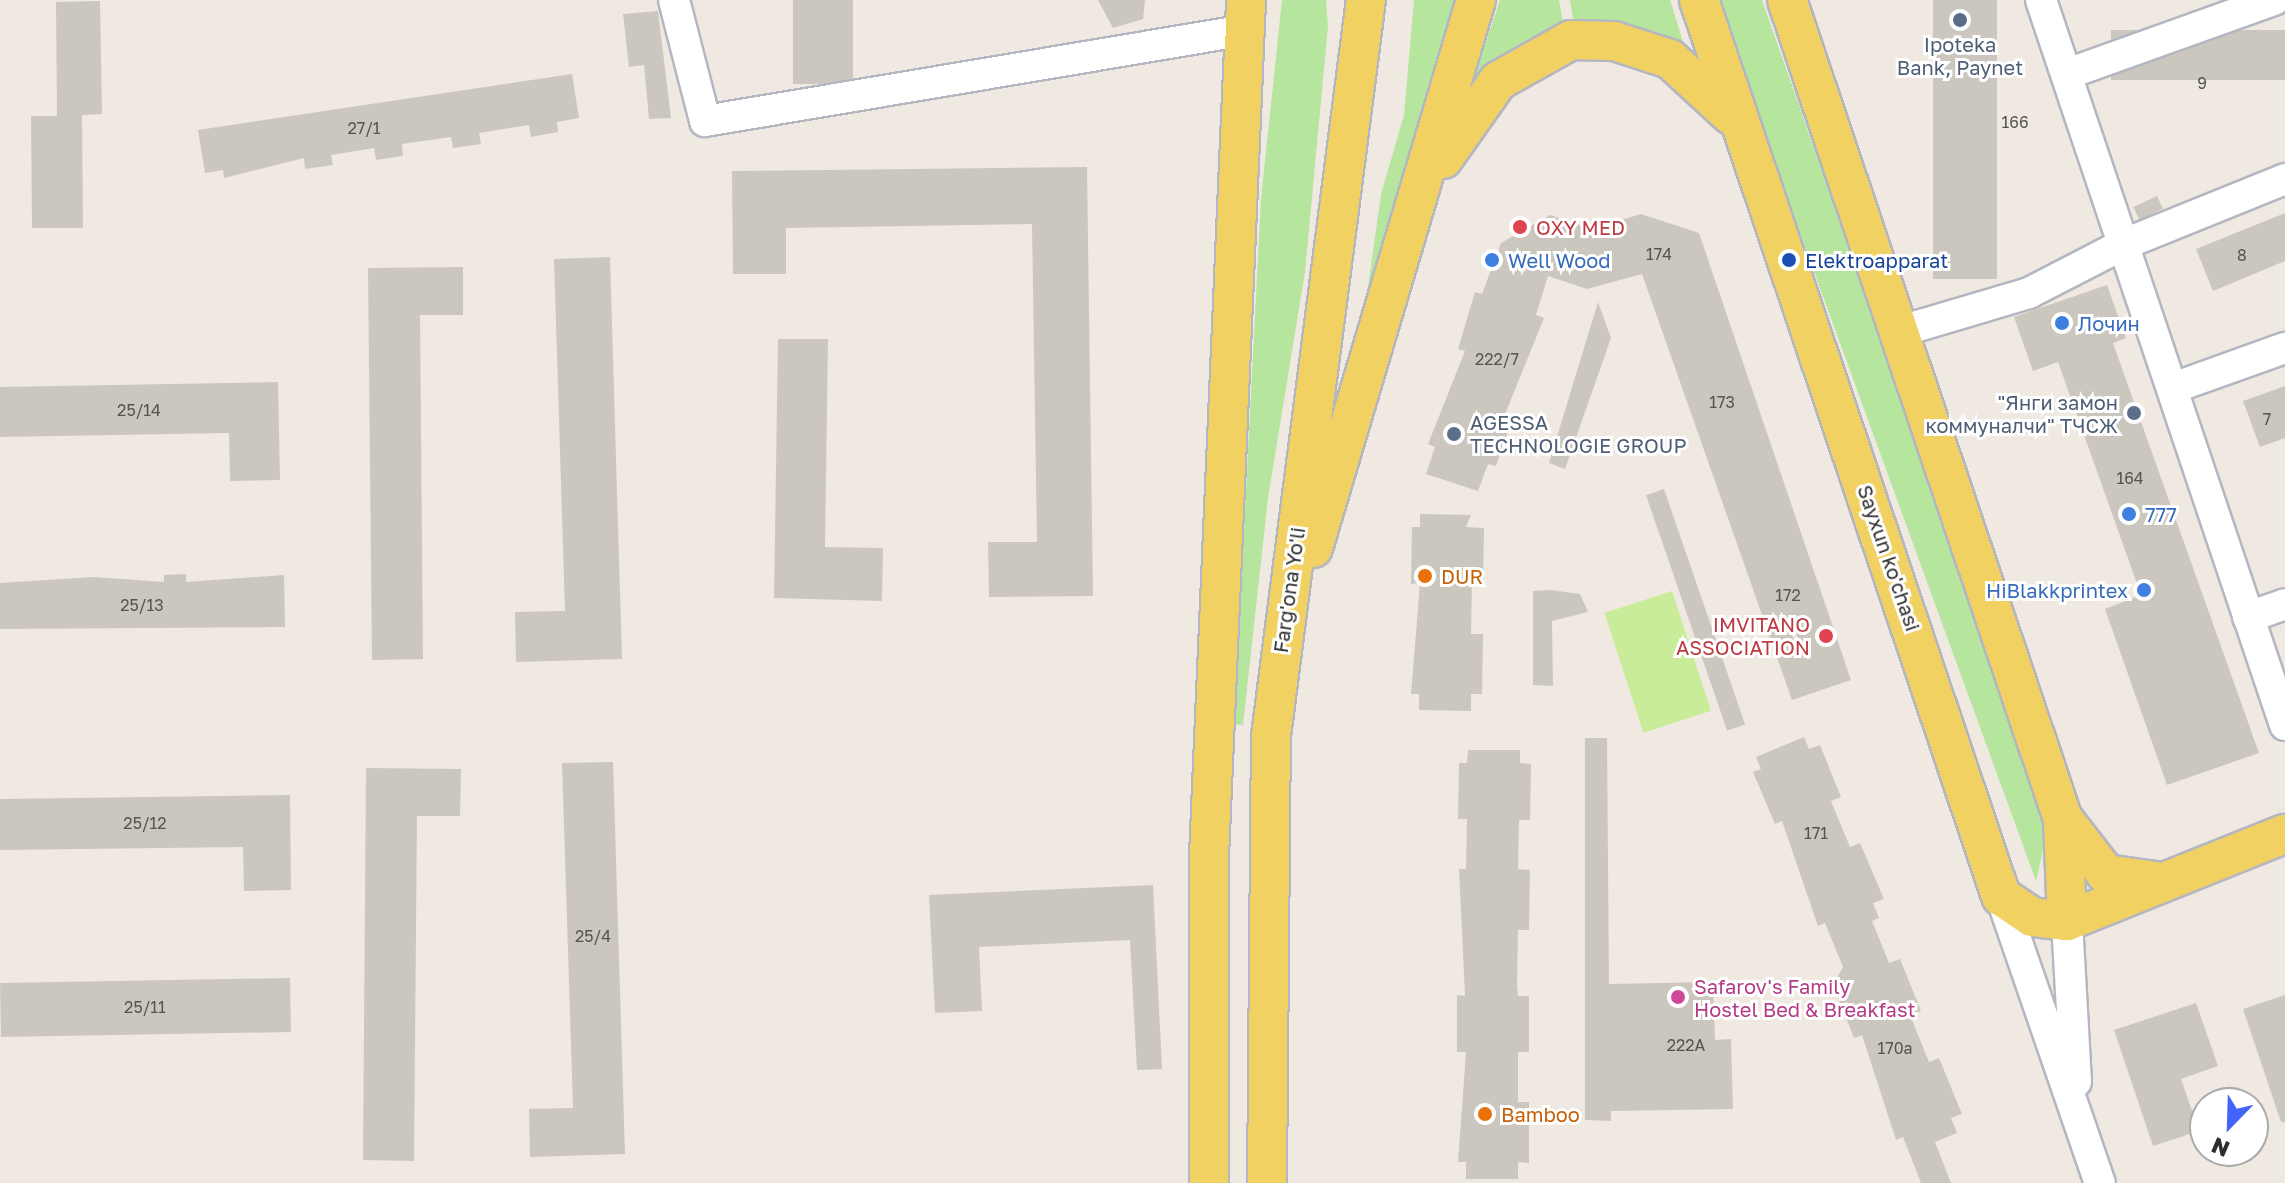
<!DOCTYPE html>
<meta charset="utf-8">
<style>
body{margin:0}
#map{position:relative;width:2285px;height:1183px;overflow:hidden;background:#efe9e1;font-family:"Golos Text",sans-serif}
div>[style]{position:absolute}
.green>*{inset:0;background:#b6e59e}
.pitch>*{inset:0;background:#c9ec9a;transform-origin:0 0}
.building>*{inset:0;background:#cbc7bf;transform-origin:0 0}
.roads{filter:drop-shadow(2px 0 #b4b7c1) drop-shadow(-2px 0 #b4b7c1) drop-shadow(0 2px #b4b7c1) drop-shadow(0 -2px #b4b7c1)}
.minor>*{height:30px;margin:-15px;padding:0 15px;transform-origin:15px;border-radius:15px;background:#fff}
.major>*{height:38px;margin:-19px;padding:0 19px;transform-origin:19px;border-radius:19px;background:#f2d163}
.dots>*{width:22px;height:22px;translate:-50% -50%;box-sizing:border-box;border:4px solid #fff;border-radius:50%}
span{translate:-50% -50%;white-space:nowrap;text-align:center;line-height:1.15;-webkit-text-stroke:6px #fff;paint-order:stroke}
.number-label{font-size:16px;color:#555452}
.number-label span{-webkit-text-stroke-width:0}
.service-label{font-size:20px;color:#4e5e75}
.right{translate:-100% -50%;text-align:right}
.left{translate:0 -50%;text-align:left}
.health-label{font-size:20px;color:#be3a42}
.shop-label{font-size:20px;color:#366cbe}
.transit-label{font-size:20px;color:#164399}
.street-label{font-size:20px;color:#2e2e2e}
.food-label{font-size:20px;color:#c56008}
.hotel-label{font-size:20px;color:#b23c85}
.north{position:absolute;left:2189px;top:1087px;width:80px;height:80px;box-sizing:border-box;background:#fff;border:2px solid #ababab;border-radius:50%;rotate:203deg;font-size:22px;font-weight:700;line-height:32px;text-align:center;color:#2e2e2e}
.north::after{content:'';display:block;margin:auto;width:28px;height:36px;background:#4264fb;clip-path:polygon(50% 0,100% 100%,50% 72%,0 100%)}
</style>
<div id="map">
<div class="green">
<div style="clip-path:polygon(1282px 0,1326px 0,1328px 26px,1305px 272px,1268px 498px,1243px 725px,1234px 724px,1261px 199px)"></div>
<div style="clip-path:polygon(1414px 0,1460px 0,1361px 337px,1381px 194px,1404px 115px)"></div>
<div style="clip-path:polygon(1500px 0,1559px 0,1565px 34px,1471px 87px)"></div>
<div style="clip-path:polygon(1570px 0,1670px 0,1687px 55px,1575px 32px)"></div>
<div style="clip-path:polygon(1715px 0,1762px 0,2050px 819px,2036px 881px)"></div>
</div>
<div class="pitch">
<div style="left:1672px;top:591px;width:126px;height:71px;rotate:72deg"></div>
</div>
<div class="building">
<div style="left:793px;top:0;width:60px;height:84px"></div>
<div style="clip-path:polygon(1098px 0,1145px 0,1143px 19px,1113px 28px)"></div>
<div style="left:1933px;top:0;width:64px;height:279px"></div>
<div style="clip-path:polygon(100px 1px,102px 114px,82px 115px,83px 228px,32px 228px,31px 116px,57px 116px,56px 2px)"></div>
<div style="clip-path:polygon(658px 11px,671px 118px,649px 119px,644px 65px,629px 67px,623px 14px)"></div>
<div style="left:2285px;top:30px;width:50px;height:174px;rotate:90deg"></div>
<div style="clip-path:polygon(572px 74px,579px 118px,557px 122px,558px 132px,531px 137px,529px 125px,479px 133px,481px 144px,453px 148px,451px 137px,402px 144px,403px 156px,376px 160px,374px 148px,331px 155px,333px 165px,305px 169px,304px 158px,224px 178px,223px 170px,205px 173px,198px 130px)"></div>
<div style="clip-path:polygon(1087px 167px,1093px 596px,989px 597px,988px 542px,1037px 542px,1032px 224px,786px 228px,786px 274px,733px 274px,732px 171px)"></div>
<div style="left:2157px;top:196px;width:14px;height:26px;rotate:65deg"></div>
<div style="clip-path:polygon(2285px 213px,2285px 261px,2213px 291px,2196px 249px)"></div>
<div style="clip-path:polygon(1641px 214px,1699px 233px,1851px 680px,1792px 700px,1642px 274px,1587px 289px,1548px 276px,1536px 315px,1544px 318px,1499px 429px,1508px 432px,1496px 466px,1488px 464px,1478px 491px,1426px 474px,1435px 447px,1428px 444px,1465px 351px,1458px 349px,1475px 292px,1482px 294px,1501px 243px,1550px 215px,1592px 229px)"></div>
<div style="clip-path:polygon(610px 257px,622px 659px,516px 662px,515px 612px,565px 611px,554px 259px)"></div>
<div style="clip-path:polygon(463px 267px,463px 315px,420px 315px,423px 659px,372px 660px,368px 268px)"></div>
<div style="clip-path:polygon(2107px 285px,2126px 338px,2113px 343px,2259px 753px,2167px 785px,2105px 609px,2141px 595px,2058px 362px,2033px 371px,2014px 317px)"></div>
<div style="clip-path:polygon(1598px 302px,1611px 338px,1565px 469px,1549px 463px)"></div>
<div style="clip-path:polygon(778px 339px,828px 339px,825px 547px,883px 548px,882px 601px,774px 598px)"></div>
<div style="clip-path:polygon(278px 382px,280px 480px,230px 481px,229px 433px,0 437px,0 387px)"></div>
<div style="clip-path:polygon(2285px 386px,2285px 438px,2260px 447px,2243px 401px)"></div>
<div style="left:1664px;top:489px;width:249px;height:19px;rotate:71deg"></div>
<div style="clip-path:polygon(1420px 514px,1471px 515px,1466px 527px,1484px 528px,1483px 584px,1472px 584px,1471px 634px,1483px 634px,1482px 694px,1471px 694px,1471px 711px,1419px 710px,1419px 694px,1411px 694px,1420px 583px,1411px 584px,1412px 527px,1420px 527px)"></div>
<div style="clip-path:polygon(186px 574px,186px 582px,284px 575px,285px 627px,0 629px,0 583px,94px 577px,164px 582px,164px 575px)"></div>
<div style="clip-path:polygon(1551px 590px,1580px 594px,1588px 612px,1552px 621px,1553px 686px,1533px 685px,1533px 591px)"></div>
<div style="clip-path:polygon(1804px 737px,1809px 749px,1820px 745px,1841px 797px,1831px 801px,1850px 847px,1860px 843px,1884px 899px,1873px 903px,1879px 918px,1872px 921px,1889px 963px,1900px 959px,1921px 1011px,1910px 1015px,1929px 1062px,1939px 1058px,1962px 1114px,1951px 1118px,1957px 1133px,1935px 1142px,1951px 1183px,1921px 1183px,1903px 1137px,1896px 1140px,1862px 1035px,1854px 1038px,1833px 985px,1843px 967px,1825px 923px,1818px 926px,1782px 821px,1775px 824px,1753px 772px,1761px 769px,1756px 757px)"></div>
<div style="clip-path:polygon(1585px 738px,1607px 738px,1609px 984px,1713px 982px,1715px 1040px,1731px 1039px,1733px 1109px,1611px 1111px,1611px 1121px,1585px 1120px)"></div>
<div style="clip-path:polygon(1468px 750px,1520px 750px,1520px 763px,1531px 764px,1530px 820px,1519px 820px,1518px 869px,1530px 870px,1529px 930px,1518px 930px,1517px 983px,1518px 996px,1529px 996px,1529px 1052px,1518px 1052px,1518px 1102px,1529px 1102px,1529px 1163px,1518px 1162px,1518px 1179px,1466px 1179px,1466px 1162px,1458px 1162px,1466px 1052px,1457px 1052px,1457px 995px,1465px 996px,1459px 869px,1466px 869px,1467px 819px,1458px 819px,1459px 763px,1467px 763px)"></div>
<div style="clip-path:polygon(613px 762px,625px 1154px,530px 1157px,529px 1109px,573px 1108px,562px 763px)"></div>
<div style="clip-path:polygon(366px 768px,461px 769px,460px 816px,417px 816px,414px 1161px,363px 1160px)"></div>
<div style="clip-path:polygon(290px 795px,291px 890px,244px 891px,243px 847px,0 850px,0 799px)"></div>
<div style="clip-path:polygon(1153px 885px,1162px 1069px,1137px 1070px,1130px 940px,979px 947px,982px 1011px,935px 1013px,929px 895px)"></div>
<div style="left:290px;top:978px;width:54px;height:290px;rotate:89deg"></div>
<div style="clip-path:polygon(2285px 995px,2285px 1122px,2281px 1122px,2243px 1009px)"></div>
<div style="clip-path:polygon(2196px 1003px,2218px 1066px,2181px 1079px,2199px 1131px,2153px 1146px,2114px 1030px)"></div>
</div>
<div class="roads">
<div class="minor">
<div style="left:674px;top:0;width:125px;rotate:75.6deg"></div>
<div style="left:705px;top:121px;width:549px;rotate:-9.55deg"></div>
<div style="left:2041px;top:0;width:765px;rotate:71.4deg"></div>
<div style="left:2067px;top:74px;width:220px;rotate:-19.7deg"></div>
<div style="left:1901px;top:331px;width:134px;rotate:-16.5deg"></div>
<div style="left:2029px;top:293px;width:105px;rotate:-27.3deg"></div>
<div style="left:2122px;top:245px;width:176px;rotate:-22deg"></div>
<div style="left:2173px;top:388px;width:119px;rotate:-19.7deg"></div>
<div style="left:2248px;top:617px;width:39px;rotate:-19deg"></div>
<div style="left:2001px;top:896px;width:304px;rotate:71deg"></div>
<div style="left:2067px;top:921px;width:161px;rotate:86.8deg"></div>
</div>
<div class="major">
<div style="left:1699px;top:0;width:946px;rotate:71.37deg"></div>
<div style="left:2001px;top:896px;width:37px;rotate:34deg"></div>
<div style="left:2032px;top:917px;width:35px;rotate:7deg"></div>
<div style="left:2067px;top:921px;width:235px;rotate:-21.8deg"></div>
<div style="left:1787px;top:0;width:864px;rotate:71.38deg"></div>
<div style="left:2063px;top:819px;width:102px;rotate:87.8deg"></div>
<div style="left:1443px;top:159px;width:95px;rotate:-54.8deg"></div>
<div style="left:1498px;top:81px;width:84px;rotate:-29.3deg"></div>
<div style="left:1571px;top:40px;width:43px;rotate:1.3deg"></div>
<div style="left:1614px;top:41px;width:59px;rotate:17.8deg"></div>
<div style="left:1670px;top:59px;width:83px;rotate:42.6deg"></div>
<div style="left:1313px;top:548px;width:572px;rotate:-73.44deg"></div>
<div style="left:2064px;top:820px;width:68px;rotate:52.1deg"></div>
<div style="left:2106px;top:874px;width:57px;rotate:8.1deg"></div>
<div style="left:1209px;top:1183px;width:327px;rotate:-90deg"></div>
<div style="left:1209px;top:856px;width:857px;rotate:-87.52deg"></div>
<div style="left:1267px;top:1183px;width:447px;rotate:-89.5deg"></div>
<div style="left:1271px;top:736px;width:742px;rotate:-82.65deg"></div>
</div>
</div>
<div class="dots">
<div style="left:1960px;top:20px;background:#5c6f8a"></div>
<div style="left:1520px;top:227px;background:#e0444e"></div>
<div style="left:1492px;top:260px;background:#3f7fe0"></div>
<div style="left:1789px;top:260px;background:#1a4fb4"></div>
<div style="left:2062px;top:323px;background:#3f7fe0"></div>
<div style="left:2134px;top:413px;background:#5c6f8a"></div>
<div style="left:1454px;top:434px;background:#5c6f8a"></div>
<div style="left:2129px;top:514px;background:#3f7fe0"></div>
<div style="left:1425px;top:576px;background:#e8710a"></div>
<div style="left:2144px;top:590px;background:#3f7fe0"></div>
<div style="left:1826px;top:636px;background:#e0444e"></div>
<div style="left:1678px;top:997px;background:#d1479c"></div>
<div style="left:1485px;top:1114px;background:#e8710a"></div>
</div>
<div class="number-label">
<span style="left:2202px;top:83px">9</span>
<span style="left:2015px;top:122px">166</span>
<span style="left:364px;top:128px">27/1</span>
<span style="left:1659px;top:254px">174</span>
<span style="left:2242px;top:255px">8</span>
<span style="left:1497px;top:359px">222/7</span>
<span style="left:1722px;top:402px">173</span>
<span style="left:139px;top:410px">25/14</span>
<span style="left:2267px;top:419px">7</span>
<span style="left:2130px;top:478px">164</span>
<span style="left:1788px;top:595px">172</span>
<span style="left:142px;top:605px">25/13</span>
<span style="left:145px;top:823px">25/12</span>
<span style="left:1816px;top:833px">171</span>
<span style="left:593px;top:936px">25/4</span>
<span style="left:145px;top:1007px">25/11</span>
<span style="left:1686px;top:1045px">222A</span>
<span style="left:1895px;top:1048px">170а</span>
</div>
<div class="service-label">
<span style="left:1960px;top:56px">Ipoteka<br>Bank, Paynet</span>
<span class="right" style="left:2118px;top:414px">"Янги замон<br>коммуналчи" ТЧСЖ</span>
<span class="left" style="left:1470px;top:434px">AGESSA<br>TECHNOLOGIE GROUP</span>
</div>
<div class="health-label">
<span class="left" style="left:1536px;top:227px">OXY MED</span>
<span class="right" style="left:1810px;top:636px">IMVITANO<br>ASSOCIATION</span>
</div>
<div class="shop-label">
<span class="left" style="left:1508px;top:260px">Well Wood</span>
<span class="left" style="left:2078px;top:323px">Лочин</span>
<span class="left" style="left:2145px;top:514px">777</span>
<span class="right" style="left:2128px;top:590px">HiBlakkprintex</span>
</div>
<div class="transit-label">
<span class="left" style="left:1805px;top:260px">Elektroapparat</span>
</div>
<div class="street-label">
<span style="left:1889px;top:558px;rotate:71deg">Sayxun ko'chasi</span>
<span style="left:1289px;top:590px;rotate:-82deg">Farg'ona Yo'li</span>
</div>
<div class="food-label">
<span class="left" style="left:1441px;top:576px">DUR</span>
<span class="left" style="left:1501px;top:1114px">Bamboo</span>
</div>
<div class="hotel-label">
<span class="left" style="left:1694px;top:998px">Safarov's Family<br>Hostel Bed &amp; Breakfast</span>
</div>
<div class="north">N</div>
</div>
